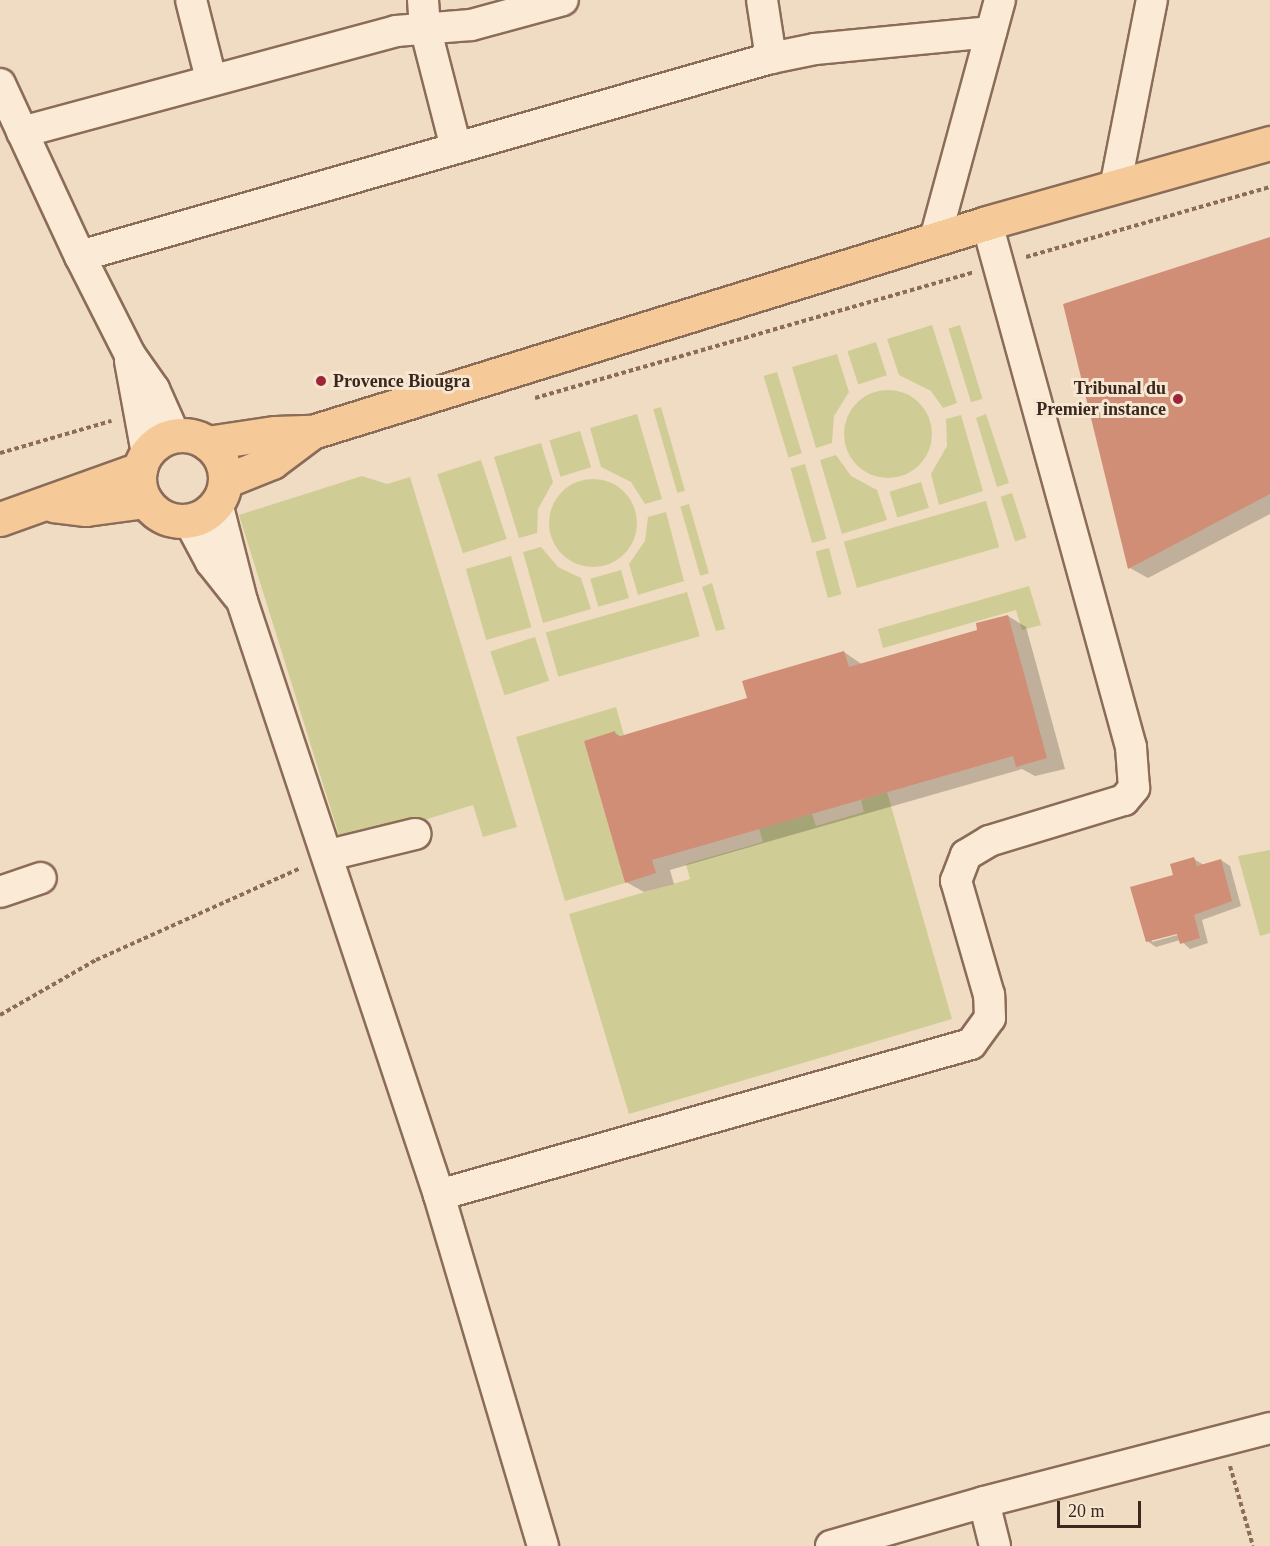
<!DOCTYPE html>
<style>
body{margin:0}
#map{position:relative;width:1270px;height:1546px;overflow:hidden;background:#f0dcc2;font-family:"Times New Roman",serif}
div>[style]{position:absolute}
.green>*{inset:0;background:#cfcd95;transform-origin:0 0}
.round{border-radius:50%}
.shadow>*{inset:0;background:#0003}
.building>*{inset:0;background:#d08e76}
.path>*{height:4px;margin-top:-2px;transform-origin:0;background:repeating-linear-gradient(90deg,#8b6c58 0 4.5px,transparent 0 7.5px)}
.roads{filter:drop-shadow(2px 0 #8b6c58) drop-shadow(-2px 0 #8b6c58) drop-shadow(0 2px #8b6c58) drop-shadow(0 -2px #8b6c58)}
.minor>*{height:30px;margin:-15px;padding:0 15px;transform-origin:15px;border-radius:15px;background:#faead6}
.major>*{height:33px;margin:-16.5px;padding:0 16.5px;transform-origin:16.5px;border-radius:16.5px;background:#f5ca98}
.major>.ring{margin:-16.5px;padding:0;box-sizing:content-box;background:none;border:33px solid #f5ca98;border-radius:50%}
.dots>*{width:16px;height:16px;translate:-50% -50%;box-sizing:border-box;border:3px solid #f7e7d2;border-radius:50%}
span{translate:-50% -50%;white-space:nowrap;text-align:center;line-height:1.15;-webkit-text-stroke:6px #f7e7d2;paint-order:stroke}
.poi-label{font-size:18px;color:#3a271d;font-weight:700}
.left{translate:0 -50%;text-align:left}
.right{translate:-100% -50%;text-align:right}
.scale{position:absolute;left:1057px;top:1501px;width:84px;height:27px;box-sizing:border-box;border:3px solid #3a271d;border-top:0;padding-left:8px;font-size:18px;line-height:21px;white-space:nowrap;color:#3a271d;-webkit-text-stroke:4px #f7e7d2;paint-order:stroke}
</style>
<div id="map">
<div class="green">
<div style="clip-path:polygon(932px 325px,957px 403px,943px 408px,931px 391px,899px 375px,887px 339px)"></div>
<div style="left:960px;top:325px;width:77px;height:12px;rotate:73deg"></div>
<div style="left:876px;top:342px;width:35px;height:30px;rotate:72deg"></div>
<div style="clip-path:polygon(837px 354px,849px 392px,834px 416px,832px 443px,816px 448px,792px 367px)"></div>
<div style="left:777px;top:372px;width:85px;height:14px;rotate:73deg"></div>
<div class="round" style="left:844px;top:390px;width:88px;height:88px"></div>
<div style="left:661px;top:407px;width:87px;height:8px;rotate:74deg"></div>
<div style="clip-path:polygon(637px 414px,662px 499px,645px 504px,631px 482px,601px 467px,590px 428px)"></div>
<div style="clip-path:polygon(986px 414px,1009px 483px,997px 487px,976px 418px)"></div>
<div style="clip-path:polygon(961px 415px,983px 491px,939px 505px,931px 474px,947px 446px,946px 419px)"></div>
<div style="left:580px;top:431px;width:38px;height:32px;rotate:73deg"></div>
<div style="clip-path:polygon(541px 443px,553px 482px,538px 509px,537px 533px,519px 538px,494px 457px)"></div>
<div style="clip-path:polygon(836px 455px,851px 476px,877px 490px,887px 520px,842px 534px,820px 460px)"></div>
<div style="left:481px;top:460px;width:83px;height:46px;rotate:72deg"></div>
<div style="left:805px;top:464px;width:78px;height:15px;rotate:74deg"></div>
<div style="clip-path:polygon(362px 476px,387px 484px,410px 477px,517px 827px,483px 837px,473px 805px,342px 845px,239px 515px)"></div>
<div class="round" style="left:549px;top:479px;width:88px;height:88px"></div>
<div style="left:921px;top:482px;width:27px;height:33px;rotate:73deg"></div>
<div style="left:1012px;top:493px;width:47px;height:12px;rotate:72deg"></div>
<div style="left:986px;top:501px;width:48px;height:148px;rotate:74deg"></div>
<div style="left:689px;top:504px;width:72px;height:9px;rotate:74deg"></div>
<div style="clip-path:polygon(666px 512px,684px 581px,638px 595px,629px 564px,645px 541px,648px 517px)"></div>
<div style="clip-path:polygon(541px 547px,558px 567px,581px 578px,591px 609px,543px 623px,523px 552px)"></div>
<div style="left:829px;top:548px;width:48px;height:14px;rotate:75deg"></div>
<div style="left:511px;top:556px;width:74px;height:47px;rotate:74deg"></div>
<div style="left:621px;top:570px;width:29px;height:32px;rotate:74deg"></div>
<div style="clip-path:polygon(712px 583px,725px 629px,716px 631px,702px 587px)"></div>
<div style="clip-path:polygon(1029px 586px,1041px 625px,1022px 630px,1016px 610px,883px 648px,878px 629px)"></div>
<div style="left:687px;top:592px;width:46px;height:147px;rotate:74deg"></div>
<div style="left:535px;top:637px;width:46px;height:47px;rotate:72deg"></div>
<div style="clip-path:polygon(616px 707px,624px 735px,616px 737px,614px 732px,584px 741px,625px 883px,565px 901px,516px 737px)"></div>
<div style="clip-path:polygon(887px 792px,952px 1019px,629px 1114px,569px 914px,690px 879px,686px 864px,763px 842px,759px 828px,812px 814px,816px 826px,864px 812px,861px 800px)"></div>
<div style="clip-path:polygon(1270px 850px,1270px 933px,1260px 936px,1238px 856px)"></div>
</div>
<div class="shadow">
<div style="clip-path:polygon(1270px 239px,1270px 514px,1148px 578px,1130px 568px)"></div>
<div style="clip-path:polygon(1008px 616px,1026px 627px,1065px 769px,1035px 776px,1022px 769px,670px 870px,674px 884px,644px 892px,626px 882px,615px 733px,621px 737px,749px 699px,844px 652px,863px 665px,979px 631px)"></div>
<div style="clip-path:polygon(evenodd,1194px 859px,1204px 865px,1221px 860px,1230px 866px,1241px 906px,1202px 920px,1208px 943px,1190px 949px,1180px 940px,1156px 947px,1147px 941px,1175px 876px,1194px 859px,1184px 931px,1185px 933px,1152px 942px,1152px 939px,1184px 931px)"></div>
</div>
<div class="building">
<div style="clip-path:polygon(1270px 237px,1270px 494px,1128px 569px,1063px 304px)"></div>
<div style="clip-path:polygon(1008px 615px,1047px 758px,1016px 767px,1013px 756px,652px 860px,656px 873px,625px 883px,584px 741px,615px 731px,616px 737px,624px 735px,747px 698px,742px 681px,844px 651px,849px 667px,977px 630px,976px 623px)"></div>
<div style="clip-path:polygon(1194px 857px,1197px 866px,1221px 859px,1232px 901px,1194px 915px,1200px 938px,1180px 944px,1177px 934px,1146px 942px,1130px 887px,1173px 875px,1170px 864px)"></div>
</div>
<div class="path">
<div style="left:1026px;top:257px;width:254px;rotate:-16deg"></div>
<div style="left:535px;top:398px;width:455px;rotate:-16deg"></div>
<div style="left:0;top:453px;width:116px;rotate:-16.1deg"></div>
<div style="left:0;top:1015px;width:111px;rotate:-29.8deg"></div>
<div style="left:96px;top:960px;width:225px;rotate:-24.2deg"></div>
<div style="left:1230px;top:1466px;width:83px;rotate:74deg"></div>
</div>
<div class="roads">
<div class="minor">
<div style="left:191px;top:0;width:81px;rotate:75.8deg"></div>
<div style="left:423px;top:0;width:27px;rotate:86deg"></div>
<div style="left:425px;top:27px;width:125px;rotate:75.6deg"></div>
<div style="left:762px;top:0;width:59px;rotate:81.2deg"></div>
<div style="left:0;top:84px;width:190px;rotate:65.1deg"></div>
<div style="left:80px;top:256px;width:111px;rotate:63.2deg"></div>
<div style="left:130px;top:355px;width:42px;rotate:54.8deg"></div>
<div style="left:154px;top:389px;width:51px;rotate:65.9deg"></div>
<div style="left:22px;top:132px;width:387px;rotate:-15.1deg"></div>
<div style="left:396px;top:31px;width:75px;rotate:-4.6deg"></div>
<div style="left:471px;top:25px;width:95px;rotate:-15.2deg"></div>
<div style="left:1115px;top:188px;width:192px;rotate:-78.9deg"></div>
<div style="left:935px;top:239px;width:248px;rotate:-74.8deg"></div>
<div style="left:80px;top:256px;width:719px;rotate:-15.99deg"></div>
<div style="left:771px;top:58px;width:45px;rotate:-11.6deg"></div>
<div style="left:815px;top:49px;width:177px;rotate:-5.5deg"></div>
<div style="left:130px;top:361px;width:95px;rotate:79.6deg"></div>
<div style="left:217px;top:503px;width:101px;rotate:75.7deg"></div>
<div style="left:242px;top:601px;width:626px;rotate:71.65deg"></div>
<div style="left:439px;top:1195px;width:366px;rotate:73.5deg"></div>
<div style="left:189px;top:521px;width:47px;rotate:61.8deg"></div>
<div style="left:211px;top:562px;width:43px;rotate:51.5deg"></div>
<div style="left:329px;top:855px;width:89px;rotate:-13.7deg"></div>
<div style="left:0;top:892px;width:43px;rotate:-18.9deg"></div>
<div style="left:439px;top:1195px;width:553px;rotate:-15.85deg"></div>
<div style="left:971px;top:1044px;width:32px;rotate:-54deg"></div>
<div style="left:990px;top:1018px;width:23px;rotate:-92deg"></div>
<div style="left:989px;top:995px;width:119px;rotate:-106.1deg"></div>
<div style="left:956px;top:881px;width:28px;rotate:-69deg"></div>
<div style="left:966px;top:855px;width:27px;rotate:-31deg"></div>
<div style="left:989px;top:841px;width:141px;rotate:-16.9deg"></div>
<div style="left:1124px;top:800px;width:16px;rotate:-50deg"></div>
<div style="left:1134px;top:788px;width:41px;rotate:-94.2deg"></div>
<div style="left:1131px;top:747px;width:543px;rotate:-105.37deg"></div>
<div style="left:831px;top:1546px;width:159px;rotate:-16deg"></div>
<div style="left:995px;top:1546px;width:45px;rotate:-104deg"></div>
<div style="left:984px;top:1502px;width:295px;rotate:-14.5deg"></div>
</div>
<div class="major">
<div class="ring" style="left:139px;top:435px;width:53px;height:53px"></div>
<div style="left:207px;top:443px;width:69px;rotate:-8.4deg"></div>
<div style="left:275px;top:433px;width:37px;rotate:-2deg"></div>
<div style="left:312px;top:432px;width:707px;rotate:-17.2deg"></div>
<div style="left:987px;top:223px;width:294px;rotate:-15.8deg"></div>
<div style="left:225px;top:481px;width:51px;rotate:-22deg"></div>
<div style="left:272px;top:462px;width:50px;rotate:-36.9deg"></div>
<div style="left:53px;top:505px;width:33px;rotate:7deg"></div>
<div style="left:86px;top:509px;width:60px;rotate:-7.7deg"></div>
<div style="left:0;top:519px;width:149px;rotate:-19.7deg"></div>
</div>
</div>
<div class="dots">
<div style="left:321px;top:381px;background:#9d2538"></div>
<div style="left:1178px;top:399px;background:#9d2538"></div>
</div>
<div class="poi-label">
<span class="left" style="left:333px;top:381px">Provence Biougra</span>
<span class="right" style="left:1166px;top:399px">Tribunal du<br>Premier instance</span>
</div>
<div class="scale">20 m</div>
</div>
